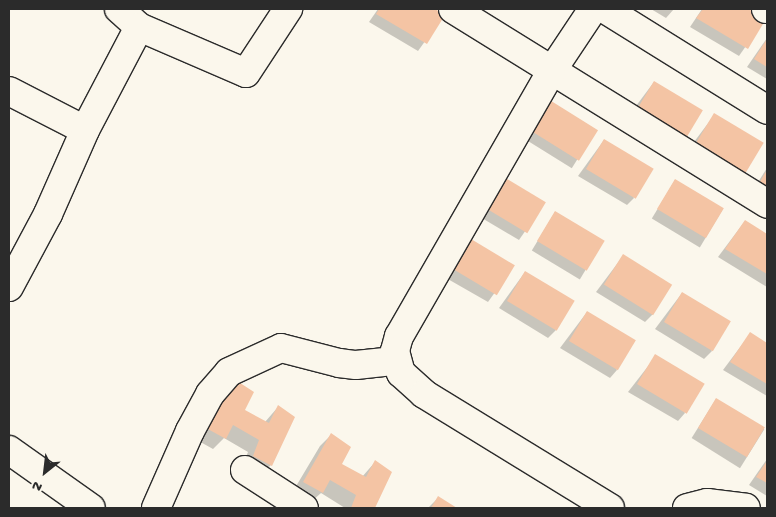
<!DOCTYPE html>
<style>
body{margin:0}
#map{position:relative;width:776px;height:517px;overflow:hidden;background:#fbf7ec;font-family:"Gochi Hand",sans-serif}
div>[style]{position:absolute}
.shadow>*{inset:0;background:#0003;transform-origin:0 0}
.building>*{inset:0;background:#f4c4a4;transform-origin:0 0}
.roads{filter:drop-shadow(1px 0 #2b2b2b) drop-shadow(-1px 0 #2b2b2b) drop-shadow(0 1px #2b2b2b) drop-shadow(0 -1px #2b2b2b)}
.street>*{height:28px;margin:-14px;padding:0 14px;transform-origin:14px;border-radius:14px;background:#fbf7ec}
span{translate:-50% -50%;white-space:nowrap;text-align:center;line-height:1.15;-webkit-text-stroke:4px #fbf7ec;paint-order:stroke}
.frame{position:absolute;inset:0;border:10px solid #2b2b2b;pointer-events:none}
.north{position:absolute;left:20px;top:447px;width:50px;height:50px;-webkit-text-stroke:4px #fbf7ec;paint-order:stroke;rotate:209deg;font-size:14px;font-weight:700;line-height:20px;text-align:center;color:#2b2b2b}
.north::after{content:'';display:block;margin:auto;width:18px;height:22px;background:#2b2b2b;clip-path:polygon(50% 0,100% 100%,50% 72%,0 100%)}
</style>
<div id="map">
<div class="shadow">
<div style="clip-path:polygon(378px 9px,433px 9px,444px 15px,418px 51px,369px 22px)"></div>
<div style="clip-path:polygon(651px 9px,674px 9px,666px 18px)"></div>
<div style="clip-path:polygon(702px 9px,746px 9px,764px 20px,739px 56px,690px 27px)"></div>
<div style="clip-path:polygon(767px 38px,767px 79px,747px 67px)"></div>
<div style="clip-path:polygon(654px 82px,701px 111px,627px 118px)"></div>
<div style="left:549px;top:101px;width:55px;height:45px;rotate:32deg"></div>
<div style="clip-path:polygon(715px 114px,745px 172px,737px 180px,688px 150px)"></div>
<div style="clip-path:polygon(604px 140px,634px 198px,627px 205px,578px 176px)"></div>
<div style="clip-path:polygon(767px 168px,767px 203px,751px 193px)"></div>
<div style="left:675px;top:180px;width:56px;height:45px;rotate:31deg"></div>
<div style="clip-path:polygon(544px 204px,519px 240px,470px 211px)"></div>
<div style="left:555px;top:212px;width:56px;height:45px;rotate:31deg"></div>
<div style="clip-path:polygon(745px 221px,767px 235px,767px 287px,718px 257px)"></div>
<div style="clip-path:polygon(458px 245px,513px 267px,488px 302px,439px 274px)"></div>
<div style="clip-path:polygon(623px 256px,653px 314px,645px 322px,596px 292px)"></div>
<div style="clip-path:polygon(525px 272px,556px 330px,548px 338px,499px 308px)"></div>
<div style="clip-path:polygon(682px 293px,712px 351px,704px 359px,655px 329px)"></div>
<div style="clip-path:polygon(587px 312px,617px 370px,610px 378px,560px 348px)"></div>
<div style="clip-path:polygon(750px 334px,767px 344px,767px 396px,723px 370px)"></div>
<div style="clip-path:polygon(656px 356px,685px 413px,678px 421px,628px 392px)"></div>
<div style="clip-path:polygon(223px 392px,243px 410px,265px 422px,278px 407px,271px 465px,259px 476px,242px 467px,248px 452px,224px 438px,213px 449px,195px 439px)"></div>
<div style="left:716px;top:399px;width:57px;height:46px;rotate:32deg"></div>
<div style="clip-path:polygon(331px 435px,340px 465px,362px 477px,375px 462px,390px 472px,373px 508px,345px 508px,321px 493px,310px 503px,292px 493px,320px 446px)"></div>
<div style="clip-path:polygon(767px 459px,767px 496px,749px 485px)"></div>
<div style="clip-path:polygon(438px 498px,455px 508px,428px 508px)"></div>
</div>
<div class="building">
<div style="clip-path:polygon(379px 9px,435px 9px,445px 15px,427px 44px,376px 14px)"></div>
<div style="clip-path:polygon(703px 9px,749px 9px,766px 19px,748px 49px,696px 18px)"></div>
<div style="clip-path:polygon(767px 39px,767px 67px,754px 59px)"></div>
<div style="left:654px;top:81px;width:57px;height:35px;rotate:31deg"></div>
<div style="left:548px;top:99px;width:59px;height:36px;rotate:32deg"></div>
<div style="left:714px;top:113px;width:58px;height:35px;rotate:31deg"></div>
<div style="left:604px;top:139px;width:58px;height:35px;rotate:31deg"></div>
<div style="clip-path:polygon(767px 170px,767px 190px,758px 185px)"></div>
<div style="left:497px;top:173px;width:57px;height:36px;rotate:31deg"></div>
<div style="left:675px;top:179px;width:57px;height:35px;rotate:31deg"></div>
<div style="left:555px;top:211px;width:58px;height:35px;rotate:31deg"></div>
<div style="clip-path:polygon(745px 220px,767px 234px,767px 274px,725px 249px)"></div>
<div style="left:466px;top:236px;width:57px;height:35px;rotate:31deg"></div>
<div style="left:623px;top:254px;width:58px;height:36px;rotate:32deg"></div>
<div style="left:525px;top:271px;width:58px;height:35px;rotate:31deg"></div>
<div style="left:682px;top:292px;width:57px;height:35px;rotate:31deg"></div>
<div style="left:587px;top:311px;width:57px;height:35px;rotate:31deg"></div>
<div style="clip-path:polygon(750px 332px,767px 343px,767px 384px,730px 362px)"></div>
<div style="left:655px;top:354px;width:58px;height:35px;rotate:31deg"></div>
<div style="clip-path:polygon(234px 379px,254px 392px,245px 410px,269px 423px,278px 405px,295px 417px,272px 466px,253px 456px,259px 440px,233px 425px,226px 439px,206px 428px)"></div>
<div style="left:716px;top:398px;width:57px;height:35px;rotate:31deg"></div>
<div style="clip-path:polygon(331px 433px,351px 447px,342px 464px,366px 477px,375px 460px,392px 472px,375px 508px,351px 508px,356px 495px,330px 480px,323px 493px,303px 482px)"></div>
<div style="clip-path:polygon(767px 461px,767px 483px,756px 477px)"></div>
<div style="clip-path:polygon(438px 496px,457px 508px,431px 508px)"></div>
</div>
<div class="roads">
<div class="street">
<div style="left:119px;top:9px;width:27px;rotate:42deg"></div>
<div style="left:453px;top:9px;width:370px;rotate:31.8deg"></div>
<div style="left:593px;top:9px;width:76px;rotate:123.7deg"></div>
<div style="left:551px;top:72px;width:305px;rotate:119.9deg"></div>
<div style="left:399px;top:336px;width:16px;rotate:105deg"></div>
<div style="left:395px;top:351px;width:23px;rotate:75deg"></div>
<div style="left:401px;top:373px;width:31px;rotate:42deg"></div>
<div style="left:424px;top:394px;width:218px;rotate:31.5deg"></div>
<div style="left:605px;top:9px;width:191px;rotate:31.9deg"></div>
<div style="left:766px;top:9px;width:1px"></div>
<div style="left:9px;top:91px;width:85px;rotate:27.2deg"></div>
<div style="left:9px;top:287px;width:83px;rotate:-61.9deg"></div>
<div style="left:48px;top:214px;width:92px;rotate:-66.2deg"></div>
<div style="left:85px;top:130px;width:116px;rotate:-62.3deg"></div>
<div style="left:139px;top:27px;width:116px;rotate:23.3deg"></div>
<div style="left:246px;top:73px;width:77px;rotate:-56.7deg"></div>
<div style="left:9px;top:450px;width:100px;rotate:35.3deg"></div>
<div style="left:245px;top:470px;width:70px;rotate:32.8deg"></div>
<div style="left:156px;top:508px;width:84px;rotate:-66.2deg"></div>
<div style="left:190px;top:431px;width:42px;rotate:-61.6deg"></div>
<div style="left:210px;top:394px;width:29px;rotate:-49deg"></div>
<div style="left:229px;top:372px;width:57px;rotate:-24.8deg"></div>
<div style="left:281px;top:348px;width:60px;rotate:14.5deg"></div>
<div style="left:339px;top:363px;width:17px;rotate:7deg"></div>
<div style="left:356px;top:365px;width:39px;rotate:-6deg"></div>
<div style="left:687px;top:508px;width:21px;rotate:-14deg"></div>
<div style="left:707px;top:503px;width:39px;rotate:7deg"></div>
</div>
</div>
<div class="frame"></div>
<div class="north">N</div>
</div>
